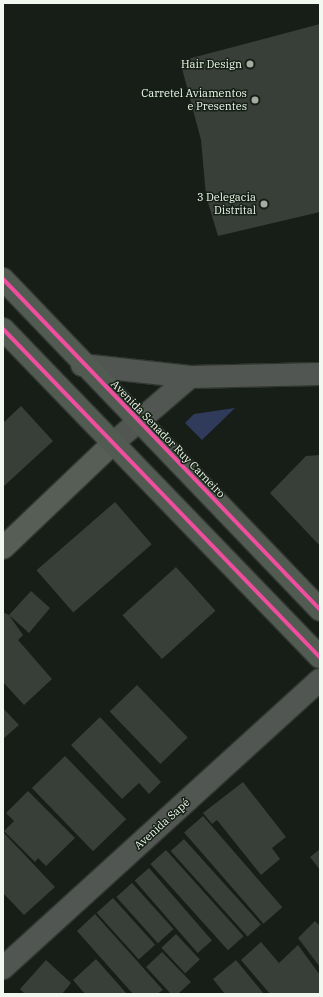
<!DOCTYPE html>
<meta charset="utf-8">
<style>
body{margin:0}
#map{position:relative;width:323px;height:997px;overflow:hidden;background:#171d17;font-family:"IBM Plex Serif",serif}
div>[style]{position:absolute}
.green>*{inset:0;background:#303a5a}
.building>*{inset:0;background:#383e38;transform-origin:0 0}
.roads{filter:drop-shadow(1px 0 #313631) drop-shadow(-1px 0 #313631) drop-shadow(0 1px #313631) drop-shadow(0 -1px #313631)}
.minor>*{height:22px;margin:-11px;padding:0 11px;transform-origin:11px;border-radius:11px;background:#525652}
.tertiary>*{height:22px;margin:-11px;padding:0 11px;transform-origin:11px;border-radius:11px;background:#525652}
.secondary>*{height:22px;margin:-11px;padding:0 11px;transform-origin:11px;border-radius:11px;background:#565e56}
.primary>*{height:22px;margin:-11px;padding:0 11px;transform-origin:11px;border-radius:11px;background:#515b51}
.cycleway>*{height:4px;margin:-2px;padding:0 2px;transform-origin:2px;border-radius:2px;background:#ef4d9e}
.dots>*{width:11px;height:11px;translate:-50% -50%;box-sizing:border-box;border:2px solid #152014;border-radius:50%}
span{translate:-50% -50%;white-space:nowrap;text-align:center;line-height:1.15;-webkit-text-stroke:3px #152014;paint-order:stroke}
.poi-label{font-size:11px;color:#f0f8ef}
.right{translate:-100% -50%;text-align:right}
.street-label{font-size:11px;color:#f0f8ef}
.frame{position:absolute;inset:0;border:4px solid #f0f8ef;pointer-events:none}
</style>
<div id="map">
<div class="green">
<div style="clip-path:polygon(235px 408px,202px 440px,185px 423px,194px 414px)"></div>
</div>
<div class="building">
<div style="clip-path:polygon(320px 24px,320px 212px,218px 236px,206px 196px,201px 140px,180px 61px)"></div>
<div style="clip-path:polygon(21px 406px,53px 441px,3px 487px,3px 423px)"></div>
<div style="clip-path:polygon(320px 455px,320px 546px,270px 493px,306px 456px)"></div>
<div style="left:115px;top:502px;width:56px;height:104px;rotate:49deg"></div>
<div style="left:176px;top:567px;width:59px;height:72px;rotate:48deg"></div>
<div style="clip-path:polygon(31px 591px,50px 608px,29px 633px,9px 615px,23px 635px,18px 640px,52px 679px,24px 705px,3px 682px,3px 612px,9px 615px)"></div>
<div style="left:137px;top:685px;width:73px;height:38px;rotate:46deg"></div>
<div style="clip-path:polygon(3px 708px,19px 725px,3px 739px)"></div>
<div style="clip-path:polygon(100px 717px,161px 782px,149px 794px,139px 783px,122px 799px,71px 745px)"></div>
<div style="left:65px;top:756px;width:88px;height:46px;rotate:46deg"></div>
<div style="clip-path:polygon(243px 782px,286px 837px,272px 848px,280px 859px,261px 875px,217px 820px,212px 824px,203px 813px)"></div>
<div style="clip-path:polygon(28px 791px,75px 838px,46px 866px,38px 858px,35px 862px,4px 831px,14px 821px,6px 813px)"></div>
<div style="left:203px;top:816px;width:121px;height:25px;rotate:49deg"></div>
<div style="clip-path:polygon(3px 832px,55px 887px,24px 915px,3px 893px)"></div>
<div style="left:184px;top:839px;width:115px;height:18px;rotate:48deg"></div>
<div style="clip-path:polygon(320px 849px,320px 870px,310px 857px)"></div>
<div style="left:166px;top:850px;width:116px;height:21px;rotate:48deg"></div>
<div style="left:149px;top:868px;width:96px;height:19px;rotate:49deg"></div>
<div style="left:132px;top:883px;width:62px;height:21px;rotate:48deg"></div>
<div style="left:113px;top:898px;width:63px;height:22px;rotate:48deg"></div>
<div style="clip-path:polygon(95px 914px,163px 990px,157px 994px,133px 994px,77px 931px)"></div>
<div style="clip-path:polygon(315px 921px,320px 926px,320px 967px,298px 938px)"></div>
<div style="left:176px;top:934px;width:35px;height:20px;rotate:47deg"></div>
<div style="clip-path:polygon(261px 942px,279px 963px,298px 945px,320px 975px,320px 994px,270px 994px,241px 960px)"></div>
<div style="clip-path:polygon(162px 952px,191px 982px,178px 994px,171px 994px,146px 967px)"></div>
<div style="clip-path:polygon(96px 959px,127px 994px,85px 994px,73px 980px)"></div>
<div style="clip-path:polygon(46px 960px,71px 983px,62px 994px,25px 994px,20px 989px)"></div>
<div style="clip-path:polygon(236px 960px,264px 994px,225px 994px,213px 979px)"></div>
</div>
<div class="roads">
<div class="minor">
<div style="left:3px;top:968px;width:428px;rotate:-42.3deg"></div>
</div>
<div class="tertiary">
<div style="left:82px;top:365px;width:109px;rotate:6.3deg"></div>
<div style="left:190px;top:377px;width:130px;rotate:-1.3deg"></div>
<div style="left:111px;top:445px;width:104px;rotate:-40.7deg"></div>
</div>
<div class="secondary">
<div style="left:3px;top:548px;width:149px;rotate:-43.6deg"></div>
</div>
<div class="primary">
<div style="left:3px;top:279px;width:458px;rotate:46.2deg"></div>
<div style="left:3px;top:329px;width:456px;rotate:46deg"></div>
</div>
</div>
<div class="cycleway">
<div style="left:3px;top:279px;width:458px;rotate:46.2deg"></div>
<div style="left:3px;top:329px;width:456px;rotate:46deg"></div>
</div>
<div class="dots">
<div style="left:250px;top:64px;background:#a4aba3"></div>
<div style="left:255px;top:100px;background:#a4aba3"></div>
<div style="left:264px;top:204px;background:#a4aba3"></div>
</div>
<div class="poi-label">
<span class="right" style="left:242px;top:64px">Hair Design</span>
<span class="right" style="left:247px;top:100px">Carretel Aviamentos<br>e Presentes</span>
<span class="right" style="left:256px;top:204px">3 Delegacia<br>Distrital</span>
</div>
<div class="street-label">
<span style="left:168px;top:439px;rotate:46deg">Avenida Senador Ruy Carneiro</span>
<span style="left:162px;top:824px;rotate:-42deg">Avenida Sapé</span>
</div>
<div class="frame"></div>
</div>
